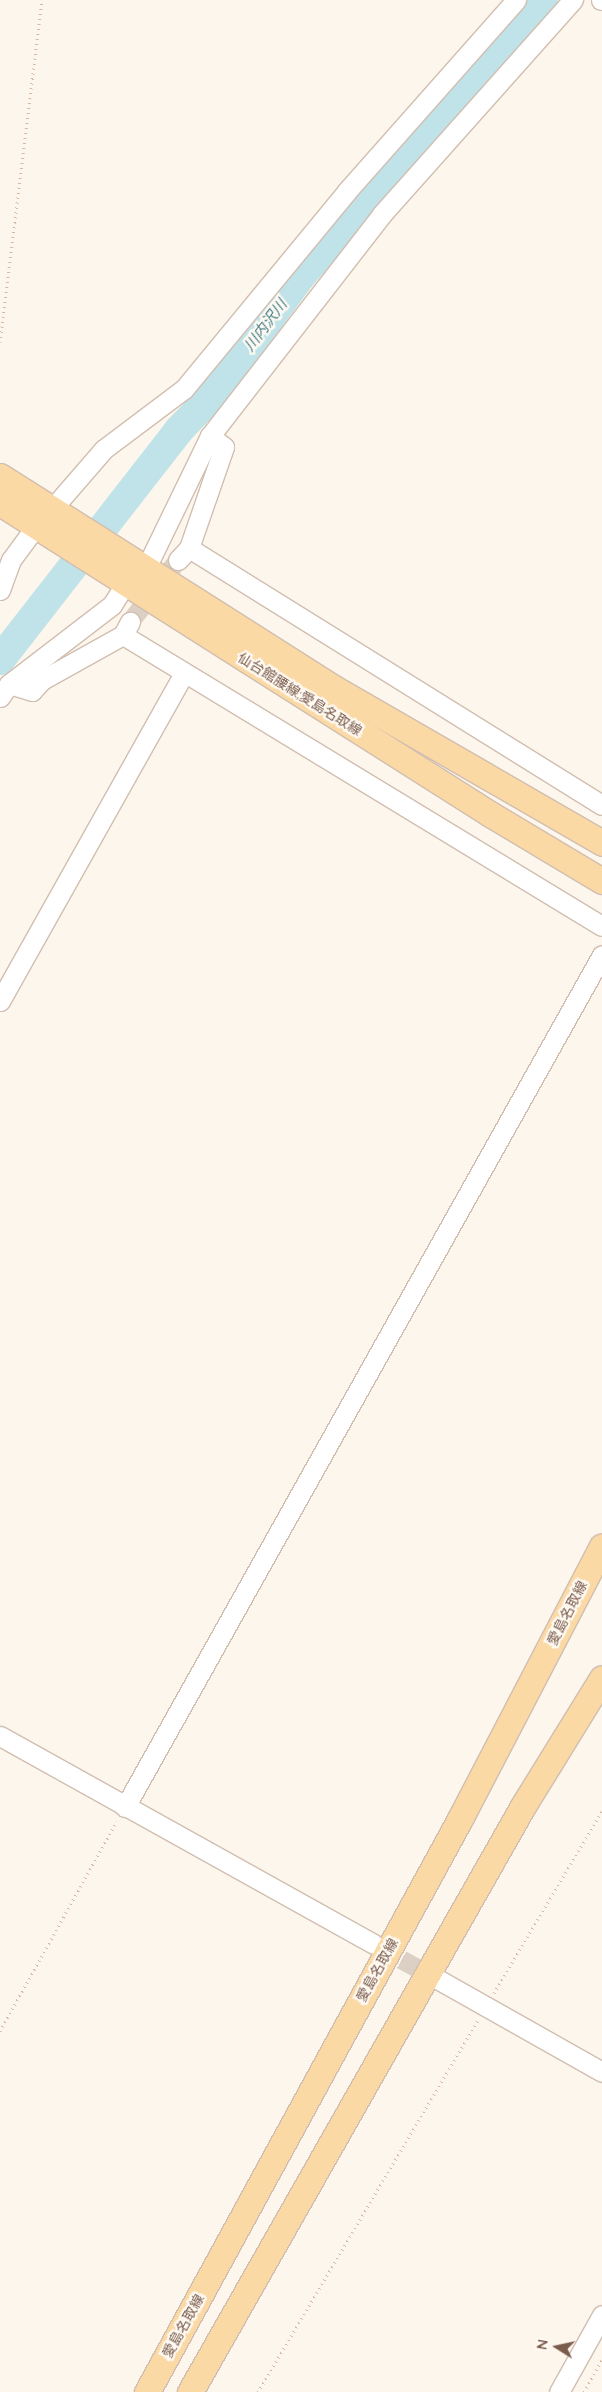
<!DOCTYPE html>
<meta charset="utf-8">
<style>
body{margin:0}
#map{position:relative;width:602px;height:2392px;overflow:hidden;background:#fdf6ec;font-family:Quicksand,"Noto Sans JP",sans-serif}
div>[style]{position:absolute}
.river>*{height:30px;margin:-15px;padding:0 15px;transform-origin:15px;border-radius:15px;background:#bfe3e8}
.minor-tunnel>*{height:19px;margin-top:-9.5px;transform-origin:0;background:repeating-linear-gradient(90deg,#dcd0c4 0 19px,transparent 0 28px)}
.path>*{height:3px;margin-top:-1.5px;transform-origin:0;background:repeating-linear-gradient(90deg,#d9b8a5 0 1px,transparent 0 5px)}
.roads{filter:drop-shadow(1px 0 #d1beb0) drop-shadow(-1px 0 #d1beb0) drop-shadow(0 1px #d1beb0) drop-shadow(0 -1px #d1beb0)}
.minor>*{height:19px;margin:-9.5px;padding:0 9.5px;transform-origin:9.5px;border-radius:9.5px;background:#fff}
.major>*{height:25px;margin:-12.5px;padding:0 12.5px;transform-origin:12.5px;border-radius:12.5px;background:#fbd9a5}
span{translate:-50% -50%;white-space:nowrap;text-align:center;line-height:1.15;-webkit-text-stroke:4.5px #fffaf3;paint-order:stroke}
.street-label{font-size:14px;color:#7a5c4d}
.water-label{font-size:15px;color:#437c86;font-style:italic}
.north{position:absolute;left:532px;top:2322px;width:50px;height:50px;-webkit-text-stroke:4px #fffaf3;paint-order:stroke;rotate:280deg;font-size:14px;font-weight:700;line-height:20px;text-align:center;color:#7a5c4d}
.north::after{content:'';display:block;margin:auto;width:18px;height:22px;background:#7a5c4d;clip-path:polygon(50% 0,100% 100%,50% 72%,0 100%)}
</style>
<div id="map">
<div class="river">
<div style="left:0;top:660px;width:290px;rotate:-52.1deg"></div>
<div style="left:178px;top:431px;width:49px;rotate:-45.8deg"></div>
<div style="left:212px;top:396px;width:148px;rotate:-53.5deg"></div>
<div style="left:300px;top:277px;width:368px;rotate:-48.7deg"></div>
</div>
<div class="minor-tunnel">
<div style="left:130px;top:622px;width:78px;rotate:-52.3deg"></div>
<div style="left:377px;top:1946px;width:69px;rotate:28.4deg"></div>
</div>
<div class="path">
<div style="left:0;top:342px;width:345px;rotate:-83deg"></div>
<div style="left:494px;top:1993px;width:212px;rotate:-59.3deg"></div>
<div style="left:0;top:2031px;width:240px;rotate:-60.9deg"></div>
<div style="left:258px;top:2392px;width:432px;rotate:-59.4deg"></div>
<div style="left:584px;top:2392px;width:37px;rotate:-61deg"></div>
</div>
<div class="roads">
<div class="minor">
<div style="left:601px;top:0;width:1px"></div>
<div style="left:52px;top:509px;width:79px;rotate:-49.1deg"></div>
<div style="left:104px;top:449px;width:100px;rotate:-36.9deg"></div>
<div style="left:184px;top:389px;width:256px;rotate:-50.5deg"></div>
<div style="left:347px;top:191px;width:255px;rotate:-48.5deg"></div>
<div style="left:189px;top:548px;width:486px;rotate:31.9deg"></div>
<div style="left:178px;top:560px;width:16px;rotate:-47deg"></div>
<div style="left:189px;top:548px;width:107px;rotate:-70.9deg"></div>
<div style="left:224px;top:447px;width:18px;rotate:-142deg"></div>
<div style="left:145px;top:570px;width:149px;rotate:-64.1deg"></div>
<div style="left:210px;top:436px;width:281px;rotate:-52.2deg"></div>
<div style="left:382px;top:214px;width:287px;rotate:-48.3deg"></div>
<div style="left:0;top:590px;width:32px;rotate:-70deg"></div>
<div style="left:11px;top:560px;width:42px;rotate:-53.7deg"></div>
<div style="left:123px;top:635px;width:560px;rotate:31.28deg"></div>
<div style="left:9px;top:684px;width:24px;rotate:17deg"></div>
<div style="left:32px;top:691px;width:15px;rotate:-48deg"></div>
<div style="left:42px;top:680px;width:93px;rotate:-29.1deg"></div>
<div style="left:123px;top:635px;width:15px;rotate:-62deg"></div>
<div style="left:0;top:697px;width:16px;rotate:-55deg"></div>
<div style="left:9px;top:684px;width:130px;rotate:-37.5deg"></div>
<div style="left:112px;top:605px;width:25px;rotate:-58deg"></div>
<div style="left:0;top:1001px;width:376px;rotate:-60.7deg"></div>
<div style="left:0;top:1736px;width:427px;rotate:29.1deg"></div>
<div style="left:125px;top:1807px;width:976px;rotate:-60.76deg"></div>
<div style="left:439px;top:1980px;width:187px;rotate:29.4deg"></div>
<div style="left:559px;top:2392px;width:88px;rotate:-60.8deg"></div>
</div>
<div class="major">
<div style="left:0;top:476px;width:396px;rotate:32.4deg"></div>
<div style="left:334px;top:688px;width:310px;rotate:30deg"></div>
<div style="left:0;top:503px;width:580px;rotate:32.4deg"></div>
<div style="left:490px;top:814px;width:131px;rotate:30.9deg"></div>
<div style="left:147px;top:2392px;width:655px;rotate:-61.36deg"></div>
<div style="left:461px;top:1817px;width:305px;rotate:-62.5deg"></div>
<div style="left:190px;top:2392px;width:674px;rotate:-60.39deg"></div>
<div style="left:523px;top:1806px;width:150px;rotate:-58.3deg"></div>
</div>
</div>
<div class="street-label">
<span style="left:300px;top:694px;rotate:32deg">仙台館腰線;愛島名取線</span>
<span style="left:567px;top:1613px;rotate:-63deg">愛島名取線</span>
<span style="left:377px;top:1970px;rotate:-61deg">愛島名取線</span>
<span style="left:183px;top:2326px;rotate:-61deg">愛島名取線</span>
</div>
<div class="water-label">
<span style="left:265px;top:325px;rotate:-53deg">川内沢川</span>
</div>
<div class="north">N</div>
</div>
